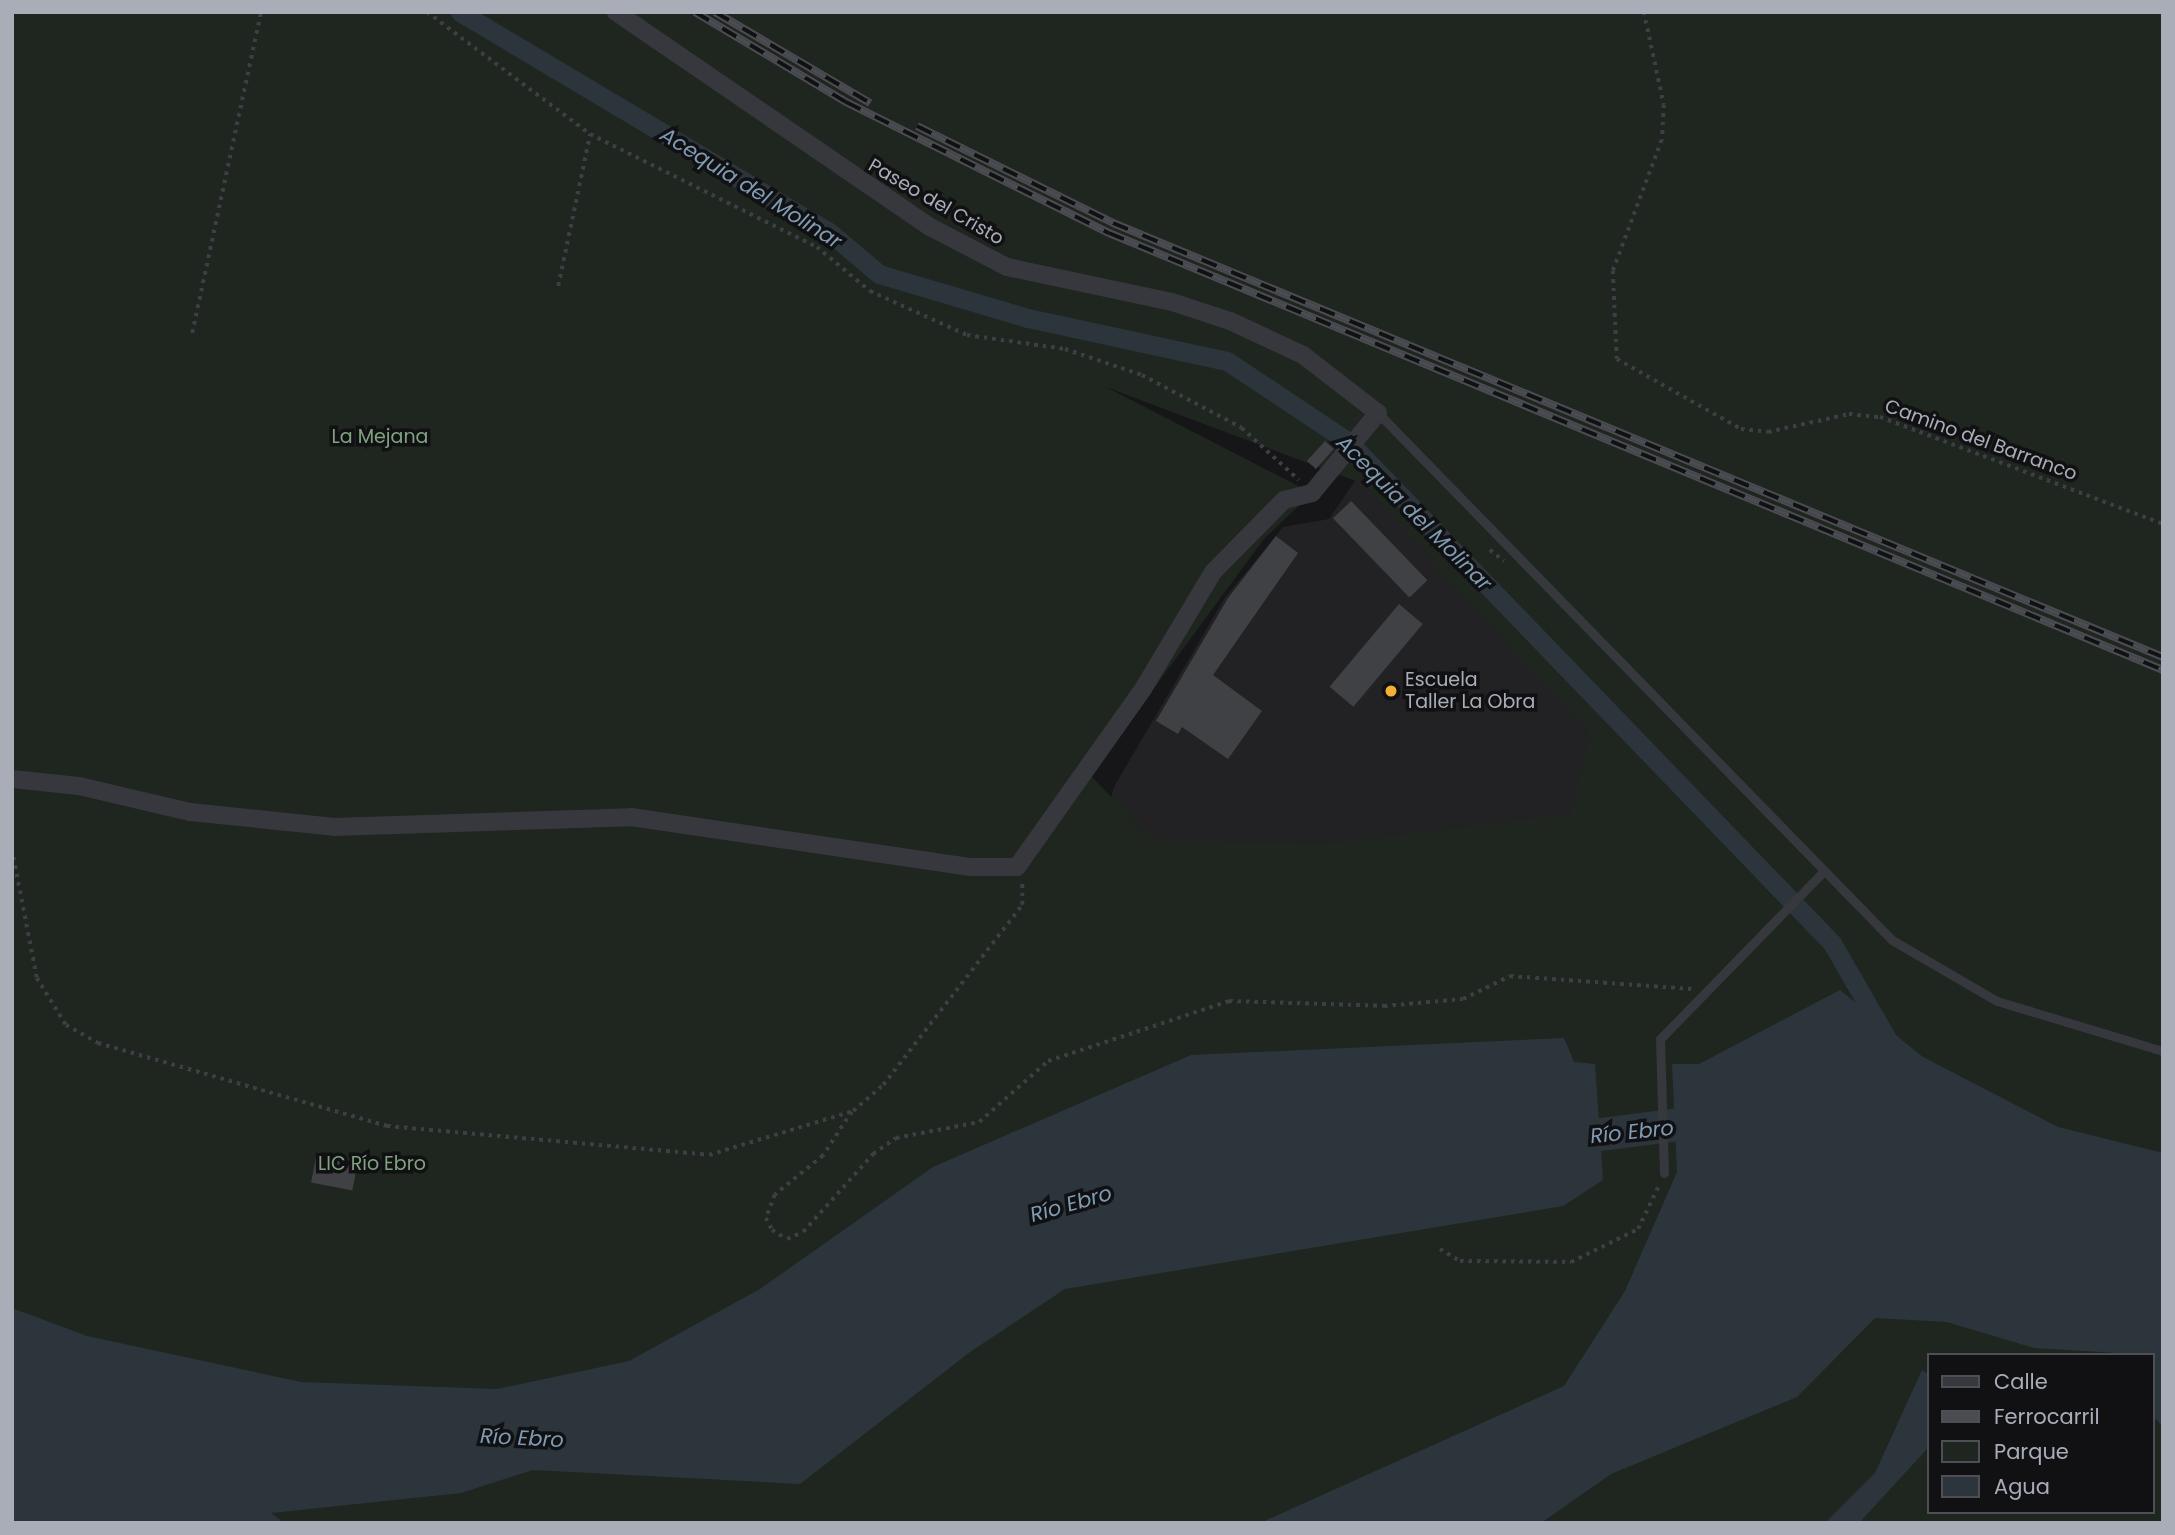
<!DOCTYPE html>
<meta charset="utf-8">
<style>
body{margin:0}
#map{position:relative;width:2175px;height:1535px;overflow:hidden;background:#161618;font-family:Poppins,sans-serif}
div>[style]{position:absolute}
.built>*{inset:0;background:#222225}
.green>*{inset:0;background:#1e261f}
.water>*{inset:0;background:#2c353c}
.canal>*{height:19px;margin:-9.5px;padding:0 9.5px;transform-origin:9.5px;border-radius:9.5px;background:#2c353c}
.river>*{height:33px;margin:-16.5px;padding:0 16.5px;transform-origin:16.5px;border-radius:16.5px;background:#2c353c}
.building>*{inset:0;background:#404145;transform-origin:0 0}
.path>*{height:3.5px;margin-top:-1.75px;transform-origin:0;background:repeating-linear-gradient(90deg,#3d3f44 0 3.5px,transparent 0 8.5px)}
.service>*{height:9px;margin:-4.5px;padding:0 4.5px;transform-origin:4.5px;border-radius:4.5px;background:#37383d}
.minor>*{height:18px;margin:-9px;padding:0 9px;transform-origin:9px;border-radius:9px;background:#37383d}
.rail>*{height:8px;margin-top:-4px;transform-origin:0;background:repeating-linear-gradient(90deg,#111113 0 16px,#4a4c52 0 32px);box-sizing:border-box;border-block:2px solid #4a4c52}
.dots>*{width:19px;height:19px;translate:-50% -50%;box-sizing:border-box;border:4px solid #111113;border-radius:50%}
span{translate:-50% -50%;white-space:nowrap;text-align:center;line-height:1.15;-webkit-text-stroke:7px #111113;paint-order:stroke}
.street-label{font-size:19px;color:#a8adb8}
.park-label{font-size:19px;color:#7fa381}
.poi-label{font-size:19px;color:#a8adb8}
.left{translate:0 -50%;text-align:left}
.water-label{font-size:21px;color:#7f9bb3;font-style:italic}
.frame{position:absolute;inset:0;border:14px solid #a8adb8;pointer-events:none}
.legend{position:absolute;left:1927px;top:1353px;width:228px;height:161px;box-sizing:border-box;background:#111113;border:2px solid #4d4f55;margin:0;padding:9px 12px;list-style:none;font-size:21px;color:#a8adb8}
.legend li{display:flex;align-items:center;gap:14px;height:35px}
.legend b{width:35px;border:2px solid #4d4f55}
</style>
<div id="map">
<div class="built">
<div style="clip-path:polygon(1378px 447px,1699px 783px,1653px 845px,1224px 899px,1104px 822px,1114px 787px,1224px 599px,1283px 527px,1329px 519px)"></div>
</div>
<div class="green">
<div style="clip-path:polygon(evenodd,12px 12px,2163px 12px,2163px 1523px,12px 1523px,12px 12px,1106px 387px,1361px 483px,1590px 735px,1571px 814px,1324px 844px,1152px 839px,1090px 775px,1264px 539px,1312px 493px,1106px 387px,12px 12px,1928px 1355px,2152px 1355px,2152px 1512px,1928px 1512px,1928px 1355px)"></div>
</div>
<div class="water">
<div style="clip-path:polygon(1840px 990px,1923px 1057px,2058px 1127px,2163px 1153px,2163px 1427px,2152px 1415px,2152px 1355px,2034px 1348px,1947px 1322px,1875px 1318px,1797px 1397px,1611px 1474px,1541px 1523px,1260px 1523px,1564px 1386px,1625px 1291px,1677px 1172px,1672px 1064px,1699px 1064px)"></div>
<div style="clip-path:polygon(1564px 1038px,1574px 1062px,1595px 1064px,1603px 1180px,1563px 1206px,1065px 1289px,970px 1352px,800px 1484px,533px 1470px,461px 1493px,271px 1513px,284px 1523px,12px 1523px,12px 1308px,87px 1336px,301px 1382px,497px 1389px,629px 1361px,760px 1289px,933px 1167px,1191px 1055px)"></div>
<div style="clip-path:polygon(1922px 1370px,1928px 1374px,1928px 1448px,1859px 1523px,1825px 1523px,1875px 1473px)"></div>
</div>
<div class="canal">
<div style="left:460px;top:12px;width:428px;rotate:30.8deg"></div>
<div style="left:828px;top:231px;width:67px;rotate:40.1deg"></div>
<div style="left:879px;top:274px;width:155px;rotate:16.5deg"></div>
<div style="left:1028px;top:318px;width:204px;rotate:12.2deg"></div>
<div style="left:1227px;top:361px;width:146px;rotate:33.6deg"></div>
<div style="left:1349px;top:442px;width:696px;rotate:46.05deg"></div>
<div style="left:1832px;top:943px;width:114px;rotate:60.1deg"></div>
</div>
<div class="river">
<div style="left:1554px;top:1140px;width:166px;rotate:-7.3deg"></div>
</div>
<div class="building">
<div style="left:1325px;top:441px;width:12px;height:27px;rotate:42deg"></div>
<div style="left:1351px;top:501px;width:110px;height:25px;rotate:46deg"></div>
<div style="clip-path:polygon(1276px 536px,1298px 553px,1213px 675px,1262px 711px,1228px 759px,1182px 727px,1178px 734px,1156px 721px,1228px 598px)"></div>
<div style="left:1399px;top:604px;width:31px;height:108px;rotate:40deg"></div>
<div style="left:317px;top:1152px;width:42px;height:31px;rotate:11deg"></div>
</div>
<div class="path">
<div style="left:427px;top:12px;width:204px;rotate:36.8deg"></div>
<div style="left:590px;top:134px;width:254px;rotate:26.5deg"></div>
<div style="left:817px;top:247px;width:69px;rotate:39.7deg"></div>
<div style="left:870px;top:291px;width:107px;rotate:24.4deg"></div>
<div style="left:967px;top:335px;width:99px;rotate:8.1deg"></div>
<div style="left:1065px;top:349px;width:81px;rotate:18.7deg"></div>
<div style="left:1142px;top:375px;width:113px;rotate:27.9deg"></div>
<div style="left:1242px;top:428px;width:77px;rotate:42.4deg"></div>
<div style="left:1644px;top:12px;width:95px;rotate:77.9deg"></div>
<div style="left:1664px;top:105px;width:35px;rotate:93deg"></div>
<div style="left:1662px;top:140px;width:140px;rotate:110.5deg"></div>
<div style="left:1613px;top:271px;width:88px;rotate:87.4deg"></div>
<div style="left:1617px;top:359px;width:142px;rotate:29.4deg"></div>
<div style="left:1741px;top:429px;width:27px;rotate:6deg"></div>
<div style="left:1768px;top:432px;width:83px;rotate:-12.5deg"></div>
<div style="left:1849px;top:414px;width:31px;rotate:6deg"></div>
<div style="left:1880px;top:417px;width:303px;rotate:20.7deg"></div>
<div style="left:558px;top:286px;width:155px;rotate:-78.1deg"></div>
<div style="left:192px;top:333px;width:328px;rotate:-77.9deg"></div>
<div style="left:1490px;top:550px;width:18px;rotate:38deg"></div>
<div style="left:12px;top:849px;width:131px;rotate:79deg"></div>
<div style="left:37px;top:978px;width:55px;rotate:58.3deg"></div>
<div style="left:66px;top:1025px;width:37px;rotate:29deg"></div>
<div style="left:98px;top:1043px;width:301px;rotate:16deg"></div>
<div style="left:387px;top:1126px;width:323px;rotate:5.1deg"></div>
<div style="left:709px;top:1155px;width:151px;rotate:-17deg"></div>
<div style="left:853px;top:1111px;width:40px;rotate:-41deg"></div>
<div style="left:883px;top:1085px;width:227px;rotate:-52.3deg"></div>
<div style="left:1022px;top:905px;width:23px;rotate:-90deg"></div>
<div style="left:852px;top:1112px;width:53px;rotate:123.4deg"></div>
<div style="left:823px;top:1156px;width:62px;rotate:140.9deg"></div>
<div style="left:775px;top:1195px;width:25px;rotate:111deg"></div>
<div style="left:766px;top:1218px;width:13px;rotate:63deg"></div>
<div style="left:772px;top:1230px;width:17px;rotate:31deg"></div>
<div style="left:787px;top:1239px;width:17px;rotate:-24deg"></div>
<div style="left:803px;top:1232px;width:105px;rotate:-48.1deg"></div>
<div style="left:873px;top:1154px;width:28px;rotate:-35deg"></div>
<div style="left:896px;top:1138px;width:85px;rotate:-10.9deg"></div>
<div style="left:979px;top:1122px;width:92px;rotate:-41.5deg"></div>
<div style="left:1048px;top:1061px;width:191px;rotate:-18.3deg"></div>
<div style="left:1229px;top:1001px;width:155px;rotate:1.8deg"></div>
<div style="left:1384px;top:1006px;width:79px;rotate:-5.1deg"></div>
<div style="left:1463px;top:999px;width:52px;rotate:-26.1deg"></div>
<div style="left:1510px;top:976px;width:182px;rotate:4.1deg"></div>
<div style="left:1440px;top:1249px;width:23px;rotate:31deg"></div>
<div style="left:1460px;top:1261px;width:111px;rotate:0.5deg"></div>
<div style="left:1571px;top:1262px;width:75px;rotate:-26.2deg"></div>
<div style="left:1638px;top:1229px;width:49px;rotate:-64.5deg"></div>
</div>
<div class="service">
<div style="left:1378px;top:413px;width:736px;rotate:45.72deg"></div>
<div style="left:1892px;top:940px;width:121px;rotate:30.2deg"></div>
<div style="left:1997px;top:1001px;width:173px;rotate:16.8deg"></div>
<div style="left:1664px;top:1173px;width:134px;rotate:-91.7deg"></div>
<div style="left:1660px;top:1039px;width:232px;rotate:-45.7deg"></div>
</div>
<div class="minor">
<div style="left:12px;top:779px;width:67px;rotate:6deg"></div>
<div style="left:79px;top:786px;width:114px;rotate:13.2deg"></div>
<div style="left:190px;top:812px;width:145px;rotate:5.9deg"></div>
<div style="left:334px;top:827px;width:297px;rotate:-1.9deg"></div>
<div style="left:631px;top:817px;width:342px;rotate:8.4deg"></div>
<div style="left:969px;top:867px;width:48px"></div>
<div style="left:1017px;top:867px;width:218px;rotate:-54.7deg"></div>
<div style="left:1143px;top:689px;width:136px;rotate:-59.1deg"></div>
<div style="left:1213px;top:572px;width:101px;rotate:-45.4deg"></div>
<div style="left:1284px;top:500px;width:29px;rotate:-14deg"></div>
<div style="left:1312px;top:493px;width:104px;rotate:-50.5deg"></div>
<div style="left:1378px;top:413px;width:95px;rotate:-142.3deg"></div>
<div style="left:1303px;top:355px;width:81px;rotate:-155deg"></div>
<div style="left:1230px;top:321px;width:61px;rotate:-161.9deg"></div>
<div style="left:1172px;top:302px;width:169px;rotate:-168deg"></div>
<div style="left:1007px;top:267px;width:87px;rotate:-152.5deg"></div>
<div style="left:930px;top:227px;width:381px;rotate:-145.6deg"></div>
</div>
<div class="rail">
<div style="left:695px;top:12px;width:176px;rotate:30.8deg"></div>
<div style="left:846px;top:102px;width:294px;rotate:26.5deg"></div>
<div style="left:1109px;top:233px;width:1141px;rotate:22.52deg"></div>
<div style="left:715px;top:12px;width:180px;rotate:30.4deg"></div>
<div style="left:917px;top:126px;width:219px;rotate:26.3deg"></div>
<div style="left:1113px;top:223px;width:1136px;rotate:22.46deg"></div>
</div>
<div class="dots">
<div style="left:1391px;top:691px;background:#f2b134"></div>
</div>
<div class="street-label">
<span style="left:936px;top:202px;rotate:30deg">Paseo del Cristo</span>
<span style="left:1981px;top:440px;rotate:20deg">Camino del Barranco</span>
</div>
<div class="park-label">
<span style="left:380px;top:437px">La Mejana</span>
<span style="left:372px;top:1164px">LIC Río Ebro</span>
</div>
<div class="poi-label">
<span class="left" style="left:1405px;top:691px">Escuela<br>Taller La Obra</span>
</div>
<div class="water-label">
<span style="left:751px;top:188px;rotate:32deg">Acequia del Molinar</span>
<span style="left:1414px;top:513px;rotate:45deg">Acequia del Molinar</span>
<span style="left:1632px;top:1132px;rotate:-6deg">Río Ebro</span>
<span style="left:1071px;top:1204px;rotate:-16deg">Río Ebro</span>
<span style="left:522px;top:1438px;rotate:3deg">Río Ebro</span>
</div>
<div class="frame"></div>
<ul class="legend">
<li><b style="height:9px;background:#37383d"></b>Calle</li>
<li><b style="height:9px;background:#4a4c52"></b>Ferrocarril</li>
<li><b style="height:19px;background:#1e261f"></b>Parque</li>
<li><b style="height:19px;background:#2c353c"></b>Agua</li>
</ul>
</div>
